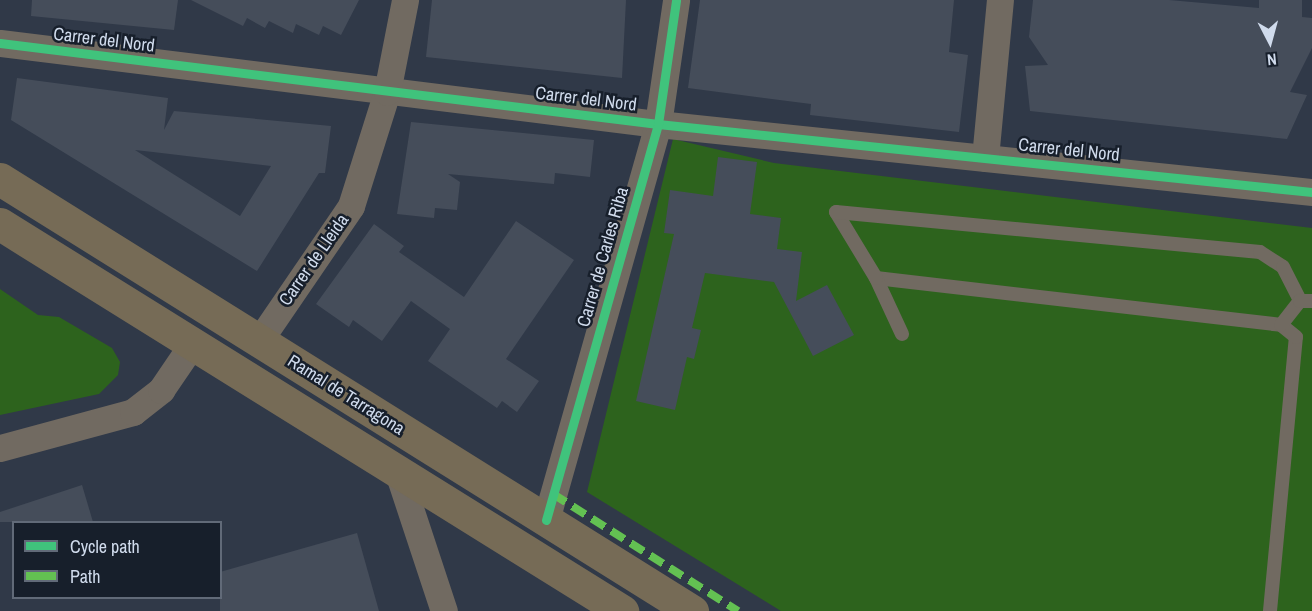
<!DOCTYPE html>
<style>
body{margin:0}
#map{position:relative;width:1312px;height:611px;overflow:hidden;background:#303948;font-family:"Archivo Narrow",sans-serif}
div>[style]{position:absolute}
.green>*{inset:0;background:#2d631d}
.building>*{inset:0;background:#454d5a}
.lane>*{height:14px;margin:-7px;padding:0 7px;transform-origin:7px;border-radius:7px;background:#716a61}
.street>*{height:27px;margin:-13.5px;padding:0 13.5px;transform-origin:13.5px;border-radius:13.5px;background:#716a61}
.primary>*{height:33px;margin:-16.5px;padding:0 16.5px;transform-origin:16.5px;border-radius:16.5px;background:#766b56}
.quiet>*{height:8px;margin-top:-4px;transform-origin:0;background:repeating-linear-gradient(90deg,#63c152 0 15px,transparent 0 23px)}
.cycleway>*{height:9px;margin:-4.5px;padding:0 4.5px;transform-origin:4.5px;border-radius:4.5px;background:#40c37c}
span{translate:-50% -50%;white-space:nowrap;text-align:center;line-height:1.15;-webkit-text-stroke:5px #171f2b;paint-order:stroke}
.street-label{font-size:18px;color:#d0dbec}
.legend{position:absolute;left:12px;top:521px;width:210px;height:78px;box-sizing:border-box;background:#171f2b;border:2px solid #616a78;margin:0;padding:8px 10px;list-style:none;font-size:18px;color:#d0dbec}
.legend li{display:flex;align-items:center;gap:12px;height:30px}
.legend b{width:30px;border:2px solid #616a78}
.north{position:absolute;left:1240px;top:12px;width:60px;height:60px;-webkit-text-stroke:4px #171f2b;paint-order:stroke;rotate:174deg;font-size:16px;font-weight:700;line-height:24px;text-align:center;color:#d0dbec}
.north::after{content:'';display:block;margin:auto;width:21px;height:27px;background:#d0dbec;clip-path:polygon(50% 0,100% 100%,50% 72%,0 100%)}
</style>
<div id="map">
<div class="green">
<div style="clip-path:polygon(673px 139px,774px 163px,1312px 228px,1312px 611px,781px 611px,587px 492px)"></div>
<div style="clip-path:polygon(0 289px,38px 315px,59px 317px,112px 348px,120px 362px,118px 375px,99px 394px,0 415px)"></div>
</div>
<div class="building">
<div style="clip-path:polygon(32px 0,178px 0,174px 30px,31px 16px)"></div>
<div style="clip-path:polygon(191px 0,359px 0,341px 35px,323px 26px,319px 35px,296px 24px,293px 33px,269px 21px,265px 28px,247px 18px,243px 26px)"></div>
<div style="clip-path:polygon(432px 0,626px 0,622px 78px,426px 57px)"></div>
<div style="clip-path:polygon(700px 0,954px 0,949px 52px,968px 55px,959px 132px,810px 115px,811px 104px,688px 88px)"></div>
<div style="clip-path:polygon(1033px 0,1169px 0,1259px 8px,1259px 0,1302px 0,1302px 17px,1312px 18px,1312px 48px,1290px 92px,1307px 95px,1287px 139px,1030px 111px,1025px 66px,1048px 65px,1029px 37px)"></div>
<div style="clip-path:polygon(evenodd,17px 78px,168px 98px,164px 130px,174px 111px,331px 126px,325px 173px,319px 173px,257px 271px,11px 120px,17px 78px,135px 150px,153px 152px,271px 166px,240px 216px,135px 150px)"></div>
<div style="clip-path:polygon(411px 122px,594px 140px,590px 177px,555px 173px,554px 184px,448px 174px,460px 182px,457px 210px,435px 208px,434px 218px,397px 214px)"></div>
<div style="clip-path:polygon(718px 157px,757px 162px,750px 214px,781px 218px,777px 249px,802px 252px,796px 301px,827px 285px,854px 335px,813px 356px,774px 282px,705px 273px,692px 328px,701px 330px,694px 359px,687px 357px,675px 410px,636px 401px,674px 234px,664px 233px,670px 190px,713px 196px)"></div>
<div style="clip-path:polygon(516px 221px,574px 260px,506px 359px,539px 381px,517px 412px,502px 401px,497px 408px,428px 361px,450px 329px,411px 301px,382px 341px,353px 320px,349px 327px,316px 304px,374px 224px,404px 246px,399px 252px,464px 297px)"></div>
<div style="clip-path:polygon(82px 485px,93px 522px,0 522px,0 512px)"></div>
<div style="clip-path:polygon(357px 533px,379px 611px,220px 611px,220px 572px)"></div>
</div>
<div class="lane">
<div style="left:876px;top:278px;width:408px;rotate:6.6deg"></div>
<div style="left:902px;top:334px;width:62px;rotate:-114.9deg"></div>
<div style="left:876px;top:278px;width:77px;rotate:-121.2deg"></div>
<div style="left:836px;top:212px;width:426px;rotate:5.4deg"></div>
<div style="left:1260px;top:252px;width:27px;rotate:33deg"></div>
<div style="left:1283px;top:267px;width:38px;rotate:63deg"></div>
<div style="left:1270px;top:611px;width:275px;rotate:-84.6deg"></div>
<div style="left:1296px;top:337px;width:19px;rotate:-141deg"></div>
<div style="left:1281px;top:325px;width:31px;rotate:-52deg"></div>
<div style="left:1300px;top:301px;width:12px"></div>
</div>
<div class="street">
<div style="left:0;top:43px;width:663px;rotate:7.02deg"></div>
<div style="left:658px;top:124px;width:658px;rotate:5.94deg"></div>
<div style="left:985px;top:158px;width:159px;rotate:-84.6deg"></div>
<div style="left:259px;top:341px;width:163px;rotate:-55.7deg"></div>
<div style="left:351px;top:206px;width:120px;rotate:-72.5deg"></div>
<div style="left:387px;top:92px;width:94px;rotate:-78.9deg"></div>
<div style="left:0;top:448px;width:138px;rotate:-15.1deg"></div>
<div style="left:133px;top:412px;width:36px;rotate:-38deg"></div>
<div style="left:161px;top:390px;width:53px;rotate:-55.7deg"></div>
<div style="left:398px;top:472px;width:146px;rotate:71.7deg"></div>
<div style="left:546px;top:520px;width:412px;rotate:-74.2deg"></div>
<div style="left:658px;top:124px;width:125px;rotate:-81.7deg"></div>
</div>
<div class="primary">
<div style="left:0;top:179px;width:816px;rotate:31.98deg"></div>
<div style="left:0;top:224px;width:733px;rotate:31.89deg"></div>
</div>
<div class="quiet">
<div style="left:553px;top:494px;width:219px;rotate:32.3deg"></div>
</div>
<div class="cycleway">
<div style="left:0;top:43px;width:663px;rotate:7.02deg"></div>
<div style="left:658px;top:124px;width:658px;rotate:5.94deg"></div>
<div style="left:546px;top:520px;width:412px;rotate:-74.2deg"></div>
<div style="left:658px;top:124px;width:125px;rotate:-81.7deg"></div>
</div>
<div class="street-label">
<span style="left:104px;top:40px;rotate:7deg">Carrer del Nord</span>
<span style="left:586px;top:99px;rotate:7deg">Carrer del Nord</span>
<span style="left:1069px;top:150px;rotate:6deg">Carrer del Nord</span>
<span style="left:603px;top:257px;rotate:-74deg">Carrer de Carles Riba</span>
<span style="left:314px;top:260px;rotate:-55deg">Carrer de Lleida</span>
<span style="left:346px;top:395px;rotate:32deg">Ramal de Tarragona</span>
</div>
<ul class="legend">
<li><b style="height:8px;background:#40c37c"></b>Cycle path</li>
<li><b style="height:8px;background:#63c152"></b>Path</li>
</ul>
<div class="north">N</div>
</div>
